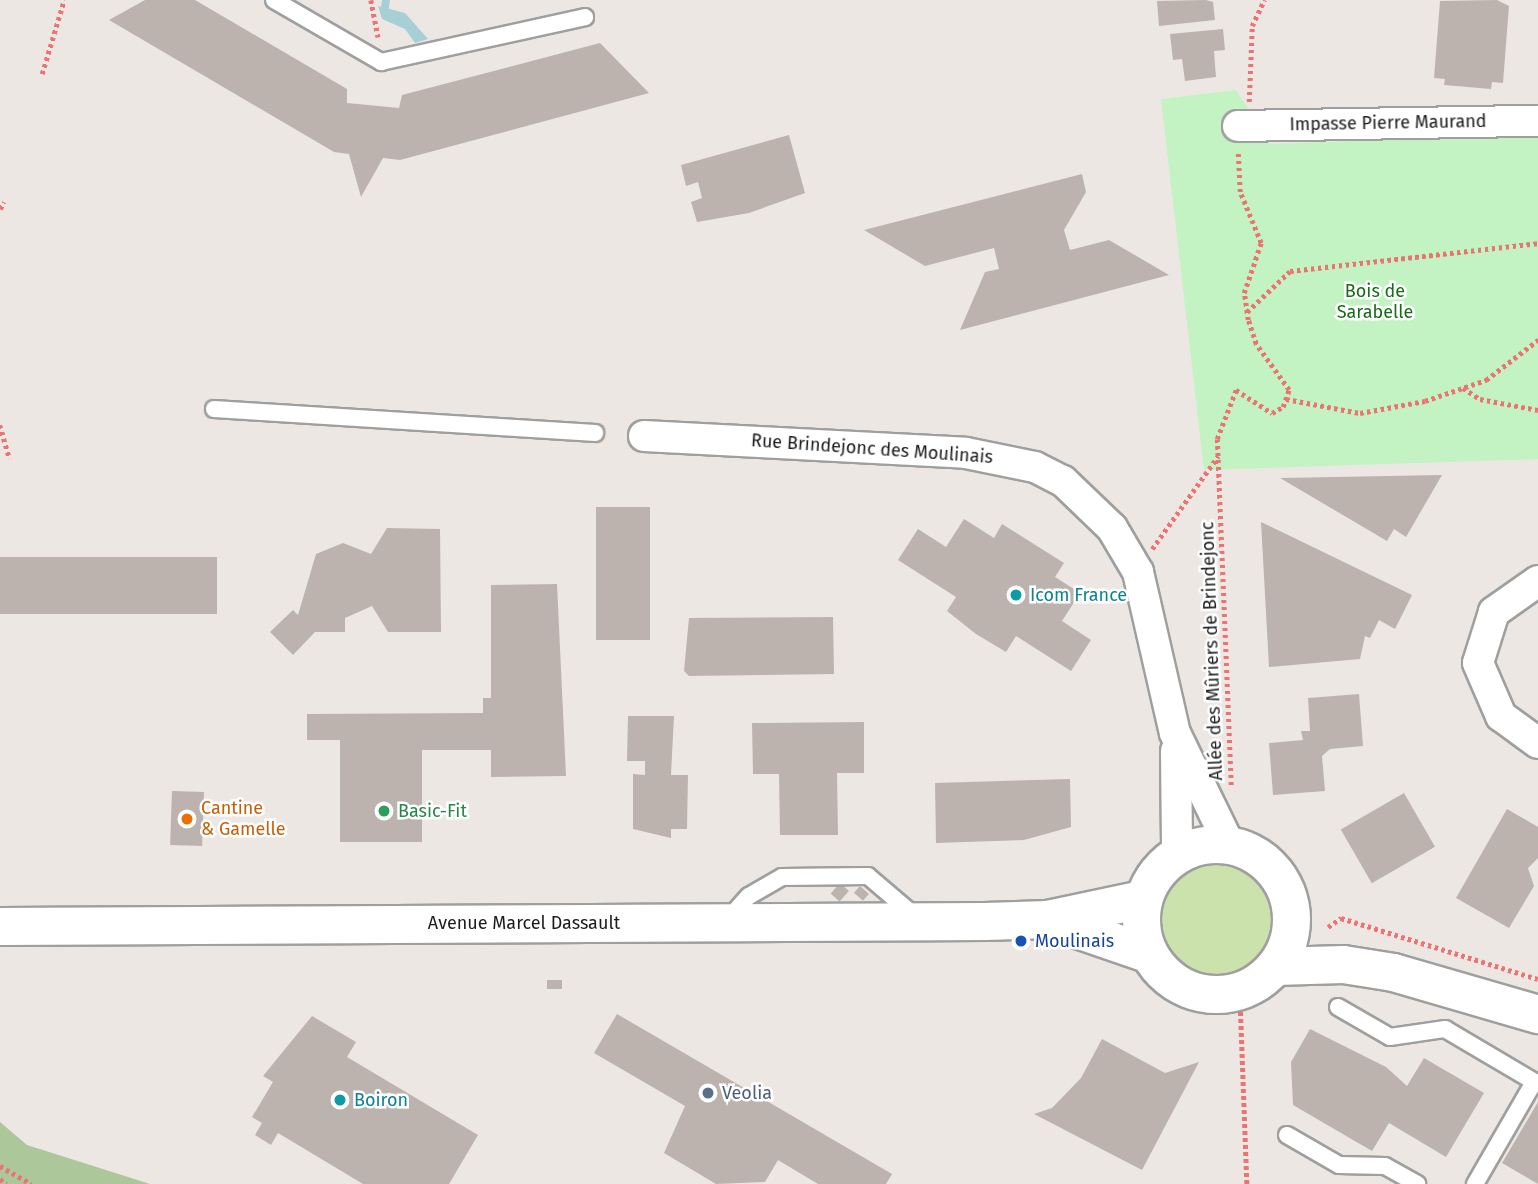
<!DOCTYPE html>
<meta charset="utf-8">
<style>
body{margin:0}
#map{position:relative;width:1538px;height:1184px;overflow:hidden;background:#ece7e2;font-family:"Fira Sans",sans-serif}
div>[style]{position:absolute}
.grass>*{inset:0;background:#cce2ac}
.round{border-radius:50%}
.forest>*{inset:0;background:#acc79a}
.park>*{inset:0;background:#c3f3c2}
.water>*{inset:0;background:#a6d0d6}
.stream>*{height:8px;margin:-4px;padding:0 4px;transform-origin:4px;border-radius:4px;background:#a6d0d6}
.building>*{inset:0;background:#bcb3af;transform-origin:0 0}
.path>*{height:4.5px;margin-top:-2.25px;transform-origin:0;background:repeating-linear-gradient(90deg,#eb7473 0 3.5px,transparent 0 7px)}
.roads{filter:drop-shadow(2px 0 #9f9f9f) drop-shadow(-2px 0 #9f9f9f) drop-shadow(0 2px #9f9f9f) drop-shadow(0 -2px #9f9f9f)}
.service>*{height:16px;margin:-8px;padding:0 8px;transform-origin:8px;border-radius:8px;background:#fff}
.minor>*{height:30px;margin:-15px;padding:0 15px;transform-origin:15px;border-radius:15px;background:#fff}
.tertiary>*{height:37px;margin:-18.5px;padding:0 18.5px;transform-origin:18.5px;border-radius:18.5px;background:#fff}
.tertiary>.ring{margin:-18.5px;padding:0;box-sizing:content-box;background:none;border:37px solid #fff;border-radius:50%}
.dots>*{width:19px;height:19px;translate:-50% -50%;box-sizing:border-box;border:4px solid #fff;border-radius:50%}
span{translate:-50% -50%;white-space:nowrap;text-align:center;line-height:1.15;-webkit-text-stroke:5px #fff;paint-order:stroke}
.street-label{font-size:18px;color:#1b1b1b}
.park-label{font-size:18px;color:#176d15}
.culture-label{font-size:18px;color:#0d838f}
.left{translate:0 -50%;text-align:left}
.food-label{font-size:18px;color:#c56008}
.leisure-label{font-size:18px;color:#27864d}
.transit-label{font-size:18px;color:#164399}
.service-label{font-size:18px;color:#4e5e75}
</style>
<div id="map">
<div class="grass">
<div class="round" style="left:1153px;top:858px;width:124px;height:124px"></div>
</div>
<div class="forest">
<div style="clip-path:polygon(0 1122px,27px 1145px,150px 1184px,0 1184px)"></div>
</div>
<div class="park">
<div style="clip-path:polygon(1236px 90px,1271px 144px,1538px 134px,1538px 459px,1204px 470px,1161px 99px)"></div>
</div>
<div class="water">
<div style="clip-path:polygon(378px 6px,405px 13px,428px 39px,415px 43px,405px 29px,382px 19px)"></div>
</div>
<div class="stream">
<div style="left:385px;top:7px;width:7px;rotate:-82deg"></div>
</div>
<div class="building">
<div style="clip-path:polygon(145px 0,195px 0,347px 89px,347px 103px,399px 108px,402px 95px,600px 43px,649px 93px,400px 160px,383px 158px,361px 197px,349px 154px,334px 152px,109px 20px)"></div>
<div style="clip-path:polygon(1206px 0,1213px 2px,1215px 20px,1159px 26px,1157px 1px)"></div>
<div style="clip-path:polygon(1497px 0,1509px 6px,1503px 83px,1492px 82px,1491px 89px,1444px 85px,1445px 79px,1434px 78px,1440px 1px)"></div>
<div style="clip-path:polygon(1223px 29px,1225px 50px,1214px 51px,1216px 77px,1185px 81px,1182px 59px,1173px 60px,1170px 34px)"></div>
<div style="clip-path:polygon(789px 135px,805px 193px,749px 213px,697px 222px,691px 202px,702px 198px,698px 182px,686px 186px,681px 165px)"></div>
<div style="clip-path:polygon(1082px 174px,1086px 192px,1064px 230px,1070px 250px,1109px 240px,1169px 275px,960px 330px,985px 272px,999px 269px,994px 248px,925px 266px,864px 230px)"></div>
<div style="clip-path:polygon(1442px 475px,1406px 537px,1394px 529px,1387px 541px,1280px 478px)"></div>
<div style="left:650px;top:507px;width:133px;height:54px;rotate:90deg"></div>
<div style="clip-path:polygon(964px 519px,994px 538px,1002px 524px,1064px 563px,1055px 577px,1080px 593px,1062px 621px,1091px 640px,1071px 671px,1016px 636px,1006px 652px,976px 634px,947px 611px,956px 597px,898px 560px,918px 529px,946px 547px)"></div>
<div style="clip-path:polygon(1261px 522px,1412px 595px,1395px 629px,1379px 620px,1370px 638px,1365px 636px,1360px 659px,1269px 667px)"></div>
<div style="clip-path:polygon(387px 528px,440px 529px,441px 632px,388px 632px,372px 606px,345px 618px,345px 632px,315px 632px,293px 655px,270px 632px,293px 610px,298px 615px,316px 554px,343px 543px,371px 554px)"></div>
<div style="left:217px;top:557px;width:57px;height:217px;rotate:90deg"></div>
<div style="clip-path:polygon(557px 584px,566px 776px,491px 777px,491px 750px,422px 750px,422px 842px,340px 842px,340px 740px,307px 740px,307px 714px,483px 713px,483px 698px,491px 698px,491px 585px)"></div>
<div style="clip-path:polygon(833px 617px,834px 674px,689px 676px,684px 671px,689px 618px)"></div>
<div style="clip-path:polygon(1359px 694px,1363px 746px,1330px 749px,1322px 756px,1325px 791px,1273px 795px,1269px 743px,1303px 740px,1301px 731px,1310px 731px,1308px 698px)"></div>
<div style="clip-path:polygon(628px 716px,674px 716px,671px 775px,688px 775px,687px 829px,671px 829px,671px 838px,633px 829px,633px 774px,645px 775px,645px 761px,627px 761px)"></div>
<div style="clip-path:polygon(864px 722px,864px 773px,837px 773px,838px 835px,780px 835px,779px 774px,753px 774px,752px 723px)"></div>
<div style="clip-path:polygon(1070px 779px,1071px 827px,1024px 840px,936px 843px,935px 783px)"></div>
<div style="left:172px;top:791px;width:32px;height:54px;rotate:2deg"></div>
<div style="left:1404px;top:793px;width:62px;height:73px;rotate:60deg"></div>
<div style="clip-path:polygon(1507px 809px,1538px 827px,1538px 858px,1528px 868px,1534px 886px,1509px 928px,1456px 898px)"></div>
<div style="left:840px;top:883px;width:12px;height:14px;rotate:42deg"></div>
<div style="left:860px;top:886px;width:12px;height:9px;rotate:42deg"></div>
<div style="left:547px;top:980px;width:15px;height:9px"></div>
<div style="clip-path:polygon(617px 1014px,892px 1174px,886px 1184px,818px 1184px,778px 1160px,765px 1182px,716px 1184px,664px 1153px,685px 1106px,594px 1053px)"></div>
<div style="clip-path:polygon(312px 1016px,356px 1042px,347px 1057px,478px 1135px,449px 1184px,363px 1184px,278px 1133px,271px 1145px,255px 1135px,262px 1123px,252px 1117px,273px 1082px,263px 1076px)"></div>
<div style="clip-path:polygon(1310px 1029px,1386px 1067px,1407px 1086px,1424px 1058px,1484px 1093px,1446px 1157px,1389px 1123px,1372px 1151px,1293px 1105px,1291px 1062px)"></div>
<div style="clip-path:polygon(1102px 1039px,1165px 1073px,1199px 1062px,1142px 1170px,1034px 1114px,1052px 1108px,1081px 1078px)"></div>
<div style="clip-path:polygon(1538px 1102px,1538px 1184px,1502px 1163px)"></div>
</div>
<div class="path">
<div style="left:371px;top:0;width:38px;rotate:79deg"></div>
<div style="left:42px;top:74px;width:77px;rotate:-73.4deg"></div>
<div style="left:1249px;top:102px;width:76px;rotate:-87.7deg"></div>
<div style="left:1252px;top:26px;width:29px;rotate:-65deg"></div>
<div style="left:0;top:209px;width:8px;rotate:-60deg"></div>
<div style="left:1247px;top:312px;width:59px;rotate:-43.6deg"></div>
<div style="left:1290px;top:271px;width:250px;rotate:-6.4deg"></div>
<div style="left:1463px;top:388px;width:20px;rotate:33deg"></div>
<div style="left:1480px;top:399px;width:59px;rotate:10.7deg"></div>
<div style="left:1286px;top:399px;width:75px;rotate:10.7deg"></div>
<div style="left:1360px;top:413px;width:66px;rotate:-10.5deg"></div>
<div style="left:1425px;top:401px;width:65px;rotate:-19deg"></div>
<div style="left:1486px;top:380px;width:66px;rotate:-37.6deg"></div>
<div style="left:0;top:425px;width:35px;rotate:74deg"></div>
<div style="left:1152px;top:549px;width:114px;rotate:-54.6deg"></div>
<div style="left:1231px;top:785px;width:346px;rotate:-92.3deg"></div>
<div style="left:1217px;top:439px;width:53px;rotate:-68.8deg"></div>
<div style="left:1236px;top:390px;width:43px;rotate:32.6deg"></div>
<div style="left:1272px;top:413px;width:13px;rotate:-29deg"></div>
<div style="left:1283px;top:407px;width:18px;rotate:-71deg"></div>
<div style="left:1289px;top:390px;width:57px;rotate:-125.7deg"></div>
<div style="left:1256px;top:344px;width:25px;rotate:-108deg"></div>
<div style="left:1248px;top:320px;width:27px;rotate:-98deg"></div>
<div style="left:1244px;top:293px;width:53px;rotate:-71.2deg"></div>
<div style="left:1261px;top:243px;width:55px;rotate:-112.4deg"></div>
<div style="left:1240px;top:192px;width:40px;rotate:-92.9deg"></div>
<div style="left:1328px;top:927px;width:16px;rotate:-35deg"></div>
<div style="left:1341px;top:918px;width:206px;rotate:17.2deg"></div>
<div style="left:1240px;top:991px;width:193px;rotate:87.9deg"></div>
<div style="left:0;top:1166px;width:36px;rotate:30deg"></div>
<div style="left:0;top:1179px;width:8px;rotate:40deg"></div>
</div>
<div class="roads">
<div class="service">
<div style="left:274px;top:0;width:124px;rotate:30.1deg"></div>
<div style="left:381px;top:62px;width:209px;rotate:-12.4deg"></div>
<div style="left:214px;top:409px;width:382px;rotate:3.6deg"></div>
<div style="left:728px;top:919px;width:31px;rotate:-48deg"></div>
<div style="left:749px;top:896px;width:38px;rotate:-30deg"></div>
<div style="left:782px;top:877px;width:86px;rotate:-0.7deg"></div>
<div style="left:868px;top:876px;width:63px;rotate:40.5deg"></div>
<div style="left:1338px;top:1007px;width:60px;rotate:30deg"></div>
<div style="left:1390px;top:1037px;width:56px;rotate:-8.3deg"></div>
<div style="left:1445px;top:1029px;width:108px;rotate:30.6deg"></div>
<div style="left:1287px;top:1135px;width:60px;rotate:30deg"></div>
<div style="left:1339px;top:1165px;width:46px;rotate:1.2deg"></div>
<div style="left:1385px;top:1166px;width:37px;rotate:29deg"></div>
<div style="left:1475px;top:1184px;width:118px;rotate:-60deg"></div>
</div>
<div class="minor">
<div style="left:1238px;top:126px;width:300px;rotate:-1deg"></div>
<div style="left:644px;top:436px;width:322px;rotate:3deg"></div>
<div style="left:966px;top:453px;width:70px;rotate:11.5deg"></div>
<div style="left:1035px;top:467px;width:31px;rotate:27deg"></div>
<div style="left:1063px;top:481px;width:68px;rotate:43.8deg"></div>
<div style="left:1112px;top:528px;width:51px;rotate:59.4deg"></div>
<div style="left:1138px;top:572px;width:165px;rotate:77.1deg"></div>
<div style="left:1175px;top:733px;width:123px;rotate:64.1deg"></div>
<div style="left:1538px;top:581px;width:54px;rotate:144.8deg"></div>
<div style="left:1494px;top:612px;width:53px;rotate:107.4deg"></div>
<div style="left:1478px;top:663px;width:58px;rotate:66.5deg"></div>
<div style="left:1501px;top:716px;width:46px;rotate:36.1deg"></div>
<div style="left:1176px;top:751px;width:103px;rotate:89.4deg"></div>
</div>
<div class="tertiary">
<div class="ring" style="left:1141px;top:844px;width:113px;height:113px"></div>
<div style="left:1048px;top:919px;width:105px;rotate:19deg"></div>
<div style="left:0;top:926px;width:984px;rotate:-0.29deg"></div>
<div style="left:984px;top:921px;width:63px;rotate:-1.8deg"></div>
<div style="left:1047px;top:919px;width:97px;rotate:-11.9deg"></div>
<div style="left:1275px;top:966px;width:68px;rotate:-1.7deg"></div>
<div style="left:1343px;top:964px;width:51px;rotate:9.1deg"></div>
<div style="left:1393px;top:972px;width:151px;rotate:16.2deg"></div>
</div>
</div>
<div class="dots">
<div style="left:1016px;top:595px;background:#0f9aa8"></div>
<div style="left:384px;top:811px;background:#2e9e5b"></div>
<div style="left:187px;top:819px;background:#e8710a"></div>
<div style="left:1021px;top:941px;background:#1a4fb4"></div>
<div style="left:708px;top:1093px;background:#5c6f8a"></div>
<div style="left:340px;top:1100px;background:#0f9aa8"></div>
</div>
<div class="street-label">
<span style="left:1388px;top:123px;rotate:-1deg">Impasse Pierre Maurand</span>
<span style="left:872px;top:449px;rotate:4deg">Rue Brindejonc des Moulinais</span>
<span style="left:1212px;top:651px;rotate:-92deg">Allée des Mûriers de Brindejonc</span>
<span style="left:524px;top:923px">Avenue Marcel Dassault</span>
</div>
<div class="park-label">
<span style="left:1375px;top:302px">Bois de<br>Sarabelle</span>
</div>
<div class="culture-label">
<span class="left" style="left:1030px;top:595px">Icom France</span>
<span class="left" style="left:354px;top:1100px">Boiron</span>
</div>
<div class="food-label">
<span class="left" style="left:201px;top:819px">Cantine<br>&amp; Gamelle</span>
</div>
<div class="leisure-label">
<span class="left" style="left:398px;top:811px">Basic-Fit</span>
</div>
<div class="transit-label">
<span class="left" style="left:1035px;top:941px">Moulinais</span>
</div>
<div class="service-label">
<span class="left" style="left:722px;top:1093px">Veolia</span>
</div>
</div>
